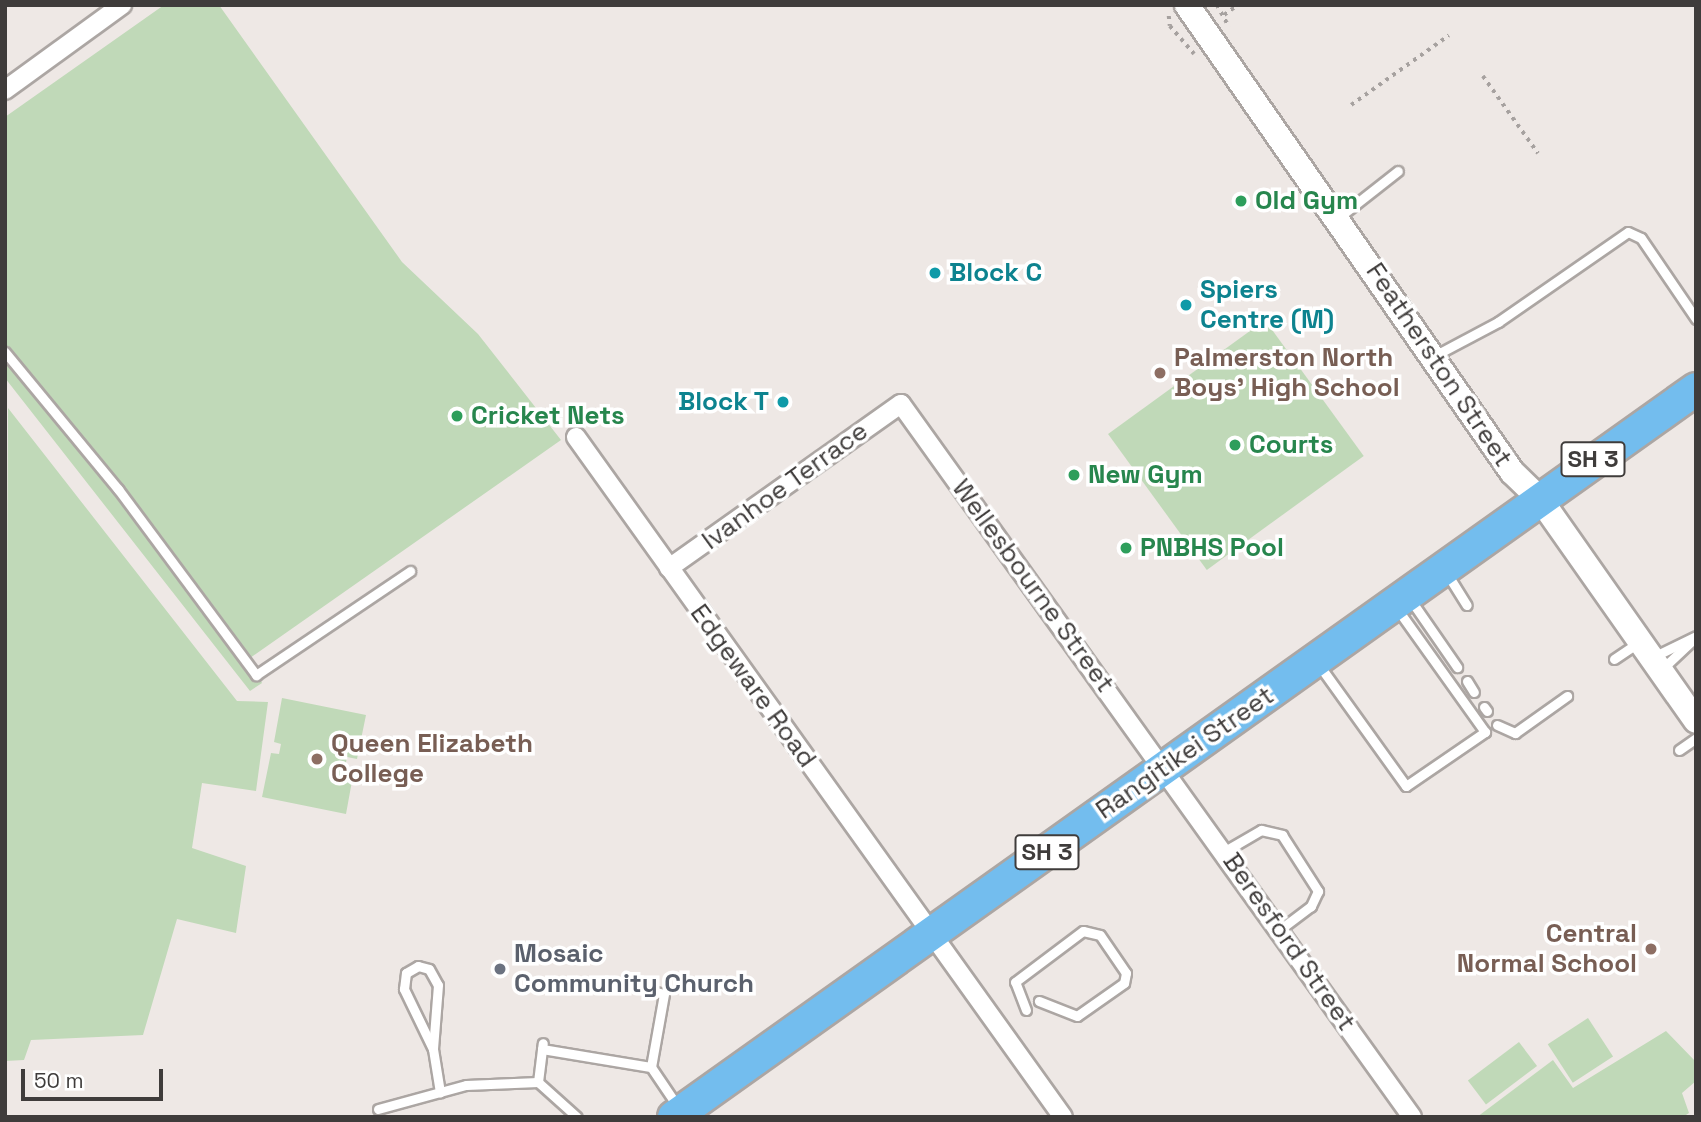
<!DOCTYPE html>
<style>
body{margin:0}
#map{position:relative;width:1701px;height:1122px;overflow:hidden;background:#eee8e5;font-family:"Space Grotesk",sans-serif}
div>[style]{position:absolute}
.green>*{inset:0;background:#c0d9b8;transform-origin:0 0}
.path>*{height:3.5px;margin-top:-1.75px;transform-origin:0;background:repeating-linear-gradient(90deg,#a6a19f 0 3.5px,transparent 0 8.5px)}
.roads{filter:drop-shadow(2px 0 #aca6a3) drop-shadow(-2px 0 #aca6a3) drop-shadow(0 2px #aca6a3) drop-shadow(0 -2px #aca6a3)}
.lane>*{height:9px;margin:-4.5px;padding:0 4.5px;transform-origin:4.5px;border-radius:4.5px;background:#fff}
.street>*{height:18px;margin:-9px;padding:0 9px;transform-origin:9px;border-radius:9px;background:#fff}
.secondary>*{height:24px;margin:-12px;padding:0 12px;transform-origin:12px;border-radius:12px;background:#fff}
.highway>*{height:32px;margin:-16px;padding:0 16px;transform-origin:16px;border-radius:16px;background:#73bdee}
.dots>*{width:19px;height:19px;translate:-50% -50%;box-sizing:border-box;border:4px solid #fff;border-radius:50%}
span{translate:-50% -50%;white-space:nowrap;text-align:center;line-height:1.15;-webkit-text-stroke:7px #fff;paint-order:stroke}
.shield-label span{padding:2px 5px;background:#fff;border:2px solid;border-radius:5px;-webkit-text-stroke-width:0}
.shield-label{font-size:24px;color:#3f3c3b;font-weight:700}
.leisure-label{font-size:26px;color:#27864d;font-weight:700}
.left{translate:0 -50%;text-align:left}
.culture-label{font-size:26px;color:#0d838f;font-weight:700}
.right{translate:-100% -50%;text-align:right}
.education-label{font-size:26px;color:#785e54;font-weight:700}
.street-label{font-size:26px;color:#3f3c3b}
.worship-label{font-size:26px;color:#5b616d;font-weight:700}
.frame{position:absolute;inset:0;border:7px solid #3f3c3b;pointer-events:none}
.scale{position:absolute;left:21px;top:1069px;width:142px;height:32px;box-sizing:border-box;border:4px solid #3f3c3b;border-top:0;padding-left:9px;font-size:21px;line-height:24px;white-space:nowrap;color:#3f3c3b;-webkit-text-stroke:5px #fff;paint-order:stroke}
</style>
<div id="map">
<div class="green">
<div style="clip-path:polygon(164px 5px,219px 5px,402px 262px,478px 334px,561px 440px,250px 658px,262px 683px,250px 691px,5px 378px,5px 117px)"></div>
<div style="left:1265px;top:320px;width:168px;height:194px;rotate:54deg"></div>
<div style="clip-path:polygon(8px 408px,237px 701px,268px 702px,256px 791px,202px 783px,192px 848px,246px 866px,236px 933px,177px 919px,143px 1035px,31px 1040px,24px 1060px,5px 1061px)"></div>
<div style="clip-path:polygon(282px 698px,366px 715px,357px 759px,347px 757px,345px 768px,354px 770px,346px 814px,262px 797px,271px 753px,279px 754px,281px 744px,274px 742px)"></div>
<div style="left:1588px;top:1018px;width:46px;height:48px;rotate:57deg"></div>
<div style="clip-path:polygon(1666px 1031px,1696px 1062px,1696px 1081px,1682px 1093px,1689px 1113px,1683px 1117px,1477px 1117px,1553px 1060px,1573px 1088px)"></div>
<div style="left:1519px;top:1042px;width:30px;height:64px;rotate:53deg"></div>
</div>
<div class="path">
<div style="left:1217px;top:5px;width:25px;rotate:61deg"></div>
<div style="left:1224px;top:15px;width:17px;rotate:-36deg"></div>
<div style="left:1169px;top:16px;width:10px;rotate:84deg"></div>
<div style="left:1170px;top:26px;width:37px;rotate:49deg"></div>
<div style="left:1483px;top:76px;width:95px;rotate:54.5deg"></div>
<div style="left:1351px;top:105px;width:120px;rotate:-35.5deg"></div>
</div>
<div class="roads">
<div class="lane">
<div style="left:1338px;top:218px;width:76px;rotate:-38.1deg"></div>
<div style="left:5px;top:352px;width:178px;rotate:50.5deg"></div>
<div style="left:118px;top:489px;width:232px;rotate:53.4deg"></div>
<div style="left:256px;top:675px;width:186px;rotate:-34deg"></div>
<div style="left:1432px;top:357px;width:75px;rotate:-27.9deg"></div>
<div style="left:1498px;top:322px;width:158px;rotate:-34.7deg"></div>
<div style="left:1628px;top:232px;width:14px;rotate:25deg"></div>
<div style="left:1641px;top:238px;width:98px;rotate:55.8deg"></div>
<div style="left:1446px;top:572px;width:39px;rotate:58deg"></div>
<div style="left:1410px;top:599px;width:83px;rotate:55.3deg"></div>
<div style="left:1653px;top:657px;width:48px;rotate:-26deg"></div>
<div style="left:1614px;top:659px;width:30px;rotate:-34deg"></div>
<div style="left:1319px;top:665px;width:149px;rotate:54.3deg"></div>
<div style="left:1406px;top:786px;width:96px;rotate:-34.4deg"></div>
<div style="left:1485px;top:732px;width:150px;rotate:-125.5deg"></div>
<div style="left:1662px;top:669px;width:47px;rotate:-43.3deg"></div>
<div style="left:1467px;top:681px;width:13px;rotate:58deg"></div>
<div style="left:1484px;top:707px;width:5px;rotate:53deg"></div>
<div style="left:1497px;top:725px;width:20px;rotate:24deg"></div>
<div style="left:1515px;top:733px;width:64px;rotate:-35.4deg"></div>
<div style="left:1679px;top:750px;width:21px;rotate:-35deg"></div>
<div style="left:1225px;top:851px;width:42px;rotate:-30.3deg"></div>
<div style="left:1261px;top:830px;width:22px;rotate:13deg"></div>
<div style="left:1282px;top:835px;width:67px;rotate:57.3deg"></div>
<div style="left:1318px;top:891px;width:17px;rotate:115deg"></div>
<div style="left:1311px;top:906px;width:39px;rotate:143deg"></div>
<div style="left:656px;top:992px;width:8px;rotate:14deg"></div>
<div style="left:664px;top:994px;width:74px;rotate:100.1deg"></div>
<div style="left:651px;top:1067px;width:48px;rotate:56deg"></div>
<div style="left:1026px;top:1010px;width:30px;rotate:-111deg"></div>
<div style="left:1015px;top:982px;width:85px;rotate:-36.9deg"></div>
<div style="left:1083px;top:931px;width:17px;rotate:13deg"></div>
<div style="left:1100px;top:935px;width:46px;rotate:55.6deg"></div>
<div style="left:1126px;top:973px;width:10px;rotate:101deg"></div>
<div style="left:1124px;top:983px;width:57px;rotate:144.9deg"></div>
<div style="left:1077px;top:1016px;width:41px;rotate:-158.5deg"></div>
<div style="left:433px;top:1049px;width:67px;rotate:-115.8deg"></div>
<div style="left:404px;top:989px;width:16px;rotate:-83deg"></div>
<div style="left:406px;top:973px;width:14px;rotate:-30deg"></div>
<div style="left:418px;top:966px;width:11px;rotate:15deg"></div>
<div style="left:429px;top:969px;width:18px;rotate:61deg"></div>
<div style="left:438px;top:985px;width:64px;rotate:94.5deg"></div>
<div style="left:433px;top:1049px;width:44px;rotate:80.8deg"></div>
<div style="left:542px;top:1049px;width:110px;rotate:9.4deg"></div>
<div style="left:538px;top:1082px;width:39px;rotate:-83deg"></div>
<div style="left:378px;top:1109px;width:91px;rotate:-15.3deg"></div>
<div style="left:466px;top:1085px;width:72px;rotate:-2.4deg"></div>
<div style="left:538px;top:1082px;width:52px;rotate:41.9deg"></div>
</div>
<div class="street">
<div style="left:5px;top:90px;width:145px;rotate:-36deg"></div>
<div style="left:576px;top:437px;width:836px;rotate:54.39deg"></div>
<div style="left:669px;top:568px;width:284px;rotate:-35.3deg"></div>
<div style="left:901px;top:404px;width:877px;rotate:54.37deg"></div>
</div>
<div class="secondary">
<div style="left:1187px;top:5px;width:569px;rotate:55.16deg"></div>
<div style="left:1512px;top:472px;width:39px;rotate:44deg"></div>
<div style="left:1540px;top:499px;width:271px;rotate:54.9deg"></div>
</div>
<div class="highway">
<div style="left:674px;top:1117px;width:1255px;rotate:-35.46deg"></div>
</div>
</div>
<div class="dots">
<div style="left:1241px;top:201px;background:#2e9e5b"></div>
<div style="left:935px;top:273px;background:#0f9aa8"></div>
<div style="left:1186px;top:305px;background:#0f9aa8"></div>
<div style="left:1160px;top:373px;background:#8d6e63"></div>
<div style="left:783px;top:402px;background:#0f9aa8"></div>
<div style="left:457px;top:416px;background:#2e9e5b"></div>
<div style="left:1235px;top:445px;background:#2e9e5b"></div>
<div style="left:1074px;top:475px;background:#2e9e5b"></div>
<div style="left:1126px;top:548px;background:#2e9e5b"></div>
<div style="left:317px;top:759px;background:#8d6e63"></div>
<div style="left:1651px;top:949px;background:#8d6e63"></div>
<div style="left:500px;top:969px;background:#6b7280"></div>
</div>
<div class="shield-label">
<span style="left:1593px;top:459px">SH 3</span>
<span style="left:1047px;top:852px">SH 3</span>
</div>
<div class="leisure-label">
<span class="left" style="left:1255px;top:201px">Old Gym</span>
<span class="left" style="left:471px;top:416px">Cricket Nets</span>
<span class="left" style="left:1249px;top:445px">Courts</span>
<span class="left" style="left:1088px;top:475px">New Gym</span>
<span class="left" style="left:1140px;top:548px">PNBHS Pool</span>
</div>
<div class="culture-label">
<span class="left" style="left:949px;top:273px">Block C</span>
<span class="left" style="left:1200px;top:305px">Spiers<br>Centre (M)</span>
<span class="right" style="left:769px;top:402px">Block T</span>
</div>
<div class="education-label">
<span class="left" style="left:1174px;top:373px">Palmerston North<br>Boys' High School</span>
<span class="left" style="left:331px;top:759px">Queen Elizabeth<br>College</span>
<span class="right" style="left:1637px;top:949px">Central<br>Normal School</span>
</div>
<div class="street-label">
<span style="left:1439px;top:365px;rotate:56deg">Featherston Street</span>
<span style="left:785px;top:486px;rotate:-36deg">Ivanhoe Terrace</span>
<span style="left:1033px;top:586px;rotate:54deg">Wellesbourne Street</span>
<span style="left:753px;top:686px;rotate:54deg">Edgeware Road</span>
<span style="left:1185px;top:753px;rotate:-35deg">Rangitikei Street</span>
<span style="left:1289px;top:942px;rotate:55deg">Beresford Street</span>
</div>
<div class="worship-label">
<span class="left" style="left:514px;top:969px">Mosaic<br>Community Church</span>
</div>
<div class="frame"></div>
<div class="scale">50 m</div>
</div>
